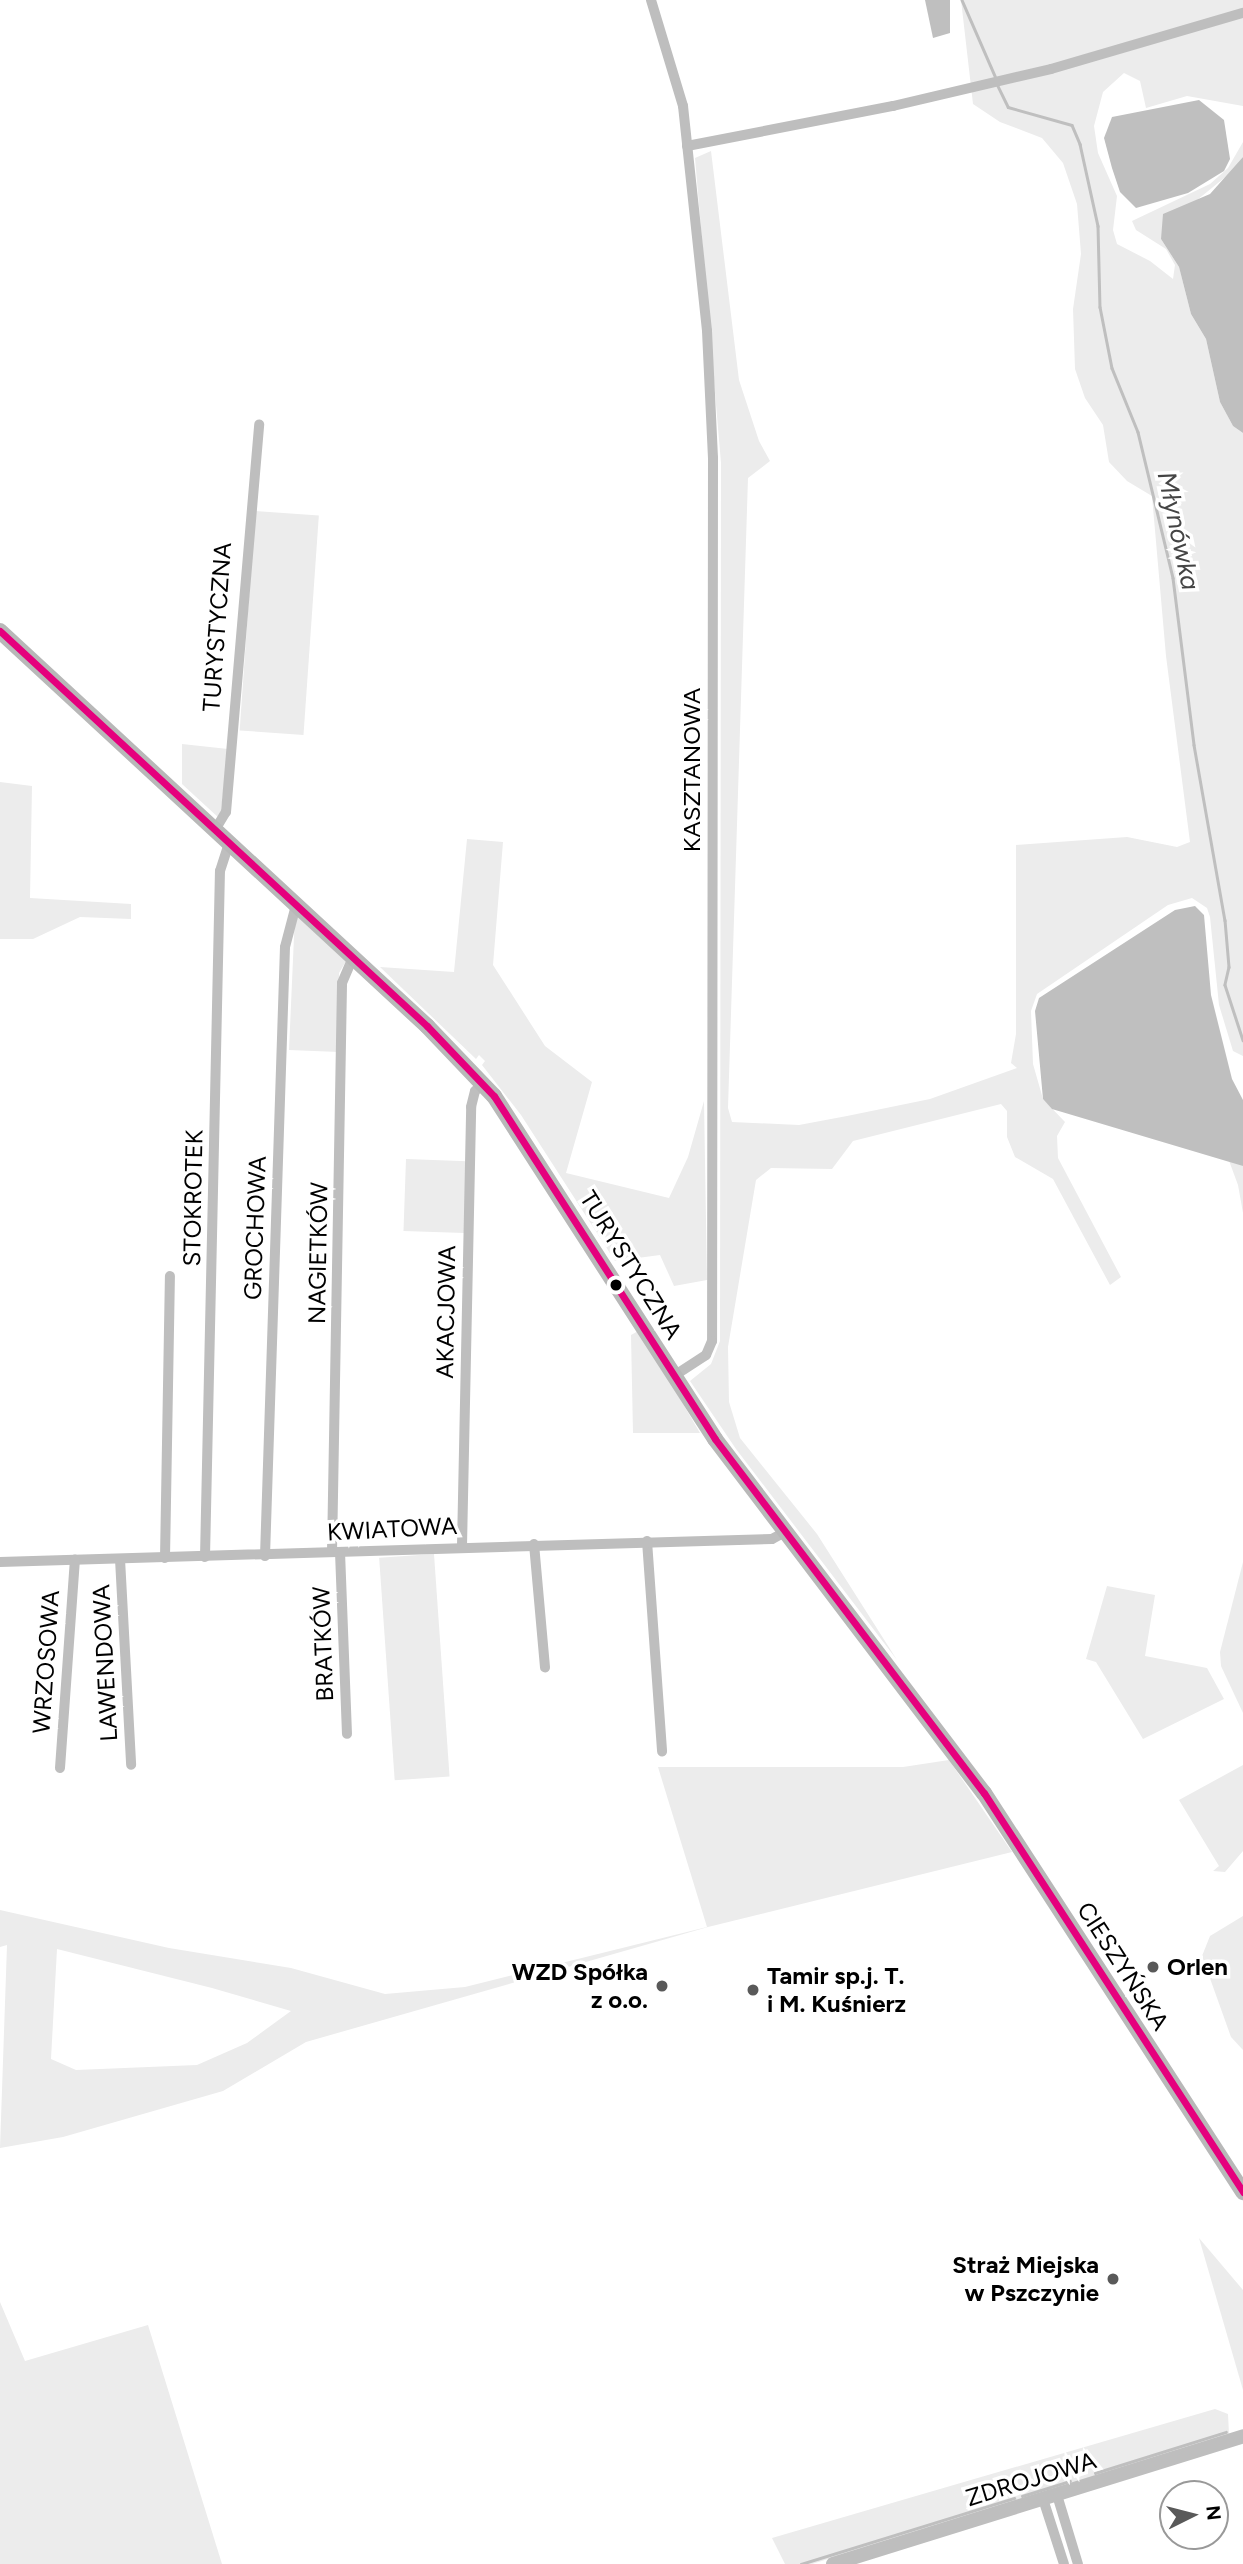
<!DOCTYPE html>
<meta charset="utf-8">
<style>
body{margin:0}
#map{position:relative;width:1243px;height:2564px;overflow:hidden;background:#fff;font-family:Figtree,sans-serif}
div>[style]{position:absolute}
.green>*{inset:0;background:#ececec;transform-origin:0 0}
.water>*{inset:0;background:#bfbfbf}
.stream>*{height:2.5px;margin:-1.25px;padding:0 1.25px;transform-origin:1.25px;border-radius:1.25px;background:#bfbfbf}
.minor>*{height:10px;margin:-5px;padding:0 5px;transform-origin:5px;border-radius:5px;background:#bebebe}
.tertiary>*{height:14px;margin:-7px;padding:0 7px;transform-origin:7px;border-radius:7px;background:#bebebe}
.secondary>*{height:16px;margin:-8px;padding:0 8px;transform-origin:8px;border-radius:8px;background:#b8b8b8}
.bus-1>*{height:7px;margin:-3.5px;padding:0 3.5px;transform-origin:3.5px;border-radius:3.5px;background:#e5007d}
.dots>*{width:19px;height:19px;translate:-50% -50%;box-sizing:border-box;border:4px solid #fff;border-radius:50%}
span{translate:-50% -50%;white-space:nowrap;text-align:center;line-height:1.15;-webkit-text-stroke:7px #fff;paint-order:stroke}
.street-label{font-size:24px;color:#000}
.poi-label{font-size:24px;color:#000;font-weight:700}
.left{translate:0 -50%;text-align:left}
.right{translate:-100% -50%;text-align:right}
.water-label{font-size:26px;color:#444;font-style:italic}
.north{position:absolute;left:1159px;top:2480px;width:70px;height:70px;box-sizing:border-box;background:#fff;border:2px solid #999;border-radius:50%;rotate:84deg;font-size:19px;font-weight:700;line-height:28px;text-align:center;color:#000}
.north::after{content:'';display:block;margin:auto;width:24px;height:32px;background:#595959;clip-path:polygon(50% 0,100% 100%,50% 72%,0 100%)}
</style>
<div id="map">
<div class="green">
<div style="clip-path:polygon(961px 0,1243px 0,1243px 106px,1187px 96px,1146px 108px,1140px 81px,1124px 73px,1103px 92px,1094px 126px,1098px 153px,1117px 196px,1113px 230px,1117px 244px,1150px 261px,1173px 279px,1175px 265px,1166px 249px,1136px 230px,1132px 221px,1210px 184px,1228px 168px,1243px 142px,1243px 157px,1234px 170px,1165px 226px,1161px 239px,1179px 267px,1191px 314px,1206px 339px,1220px 402px,1233px 426px,1243px 433px,1243px 1056px,1233px 1051px,1219px 1005px,1210px 917px,1207px 908px,1192px 898px,1168px 905px,1037px 994px,1031px 1011px,1033px 1064px,1043px 1099px,1065px 1122px,1057px 1136px,1058px 1158px,1121px 1277px,1110px 1285px,1053px 1179px,1015px 1157px,1007px 1137px,1007px 1111px,1001px 1104px,853px 1141px,832px 1169px,771px 1168px,756px 1180px,728px 1347px,729px 1402px,740px 1438px,817px 1534px,897px 1660px,736px 1449px,690px 1381px,711px 1364px,720px 1341px,721px 463px,695px 158px,711px 151px,739px 380px,759px 441px,770px 461px,748px 478px,728px 1108px,732px 1122px,799px 1125px,847px 1116px,930px 1099px,1017px 1068px,1011px 1063px,1016px 1034px,1016px 845px,1127px 837px,1177px 847px,1190px 842px,1166px 656px,1152px 496px,1127px 481px,1109px 462px,1103px 425px,1085px 398px,1075px 369px,1073px 309px,1081px 254px,1077px 204px,1063px 163px,1042px 138px,1000px 122px,973px 104px)"></div>
<div style="left:255px;top:511px;width:64px;height:220px;rotate:4deg"></div>
<div style="clip-path:polygon(182px 744px,228px 749px,220px 819px,182px 784px)"></div>
<div style="clip-path:polygon(0 782px,32px 786px,30px 898px,131px 904px,131px 919px,80px 917px,33px 939px,0 939px)"></div>
<div style="clip-path:polygon(467px 839px,503px 842px,493px 965px,545px 1046px,592px 1082px,566px 1173px,669px 1198px,688px 1157px,704px 1101px,707px 1280px,674px 1286px,660px 1255px,615px 1261px,521px 1115px,482px 1065px,485px 1061px,479px 1055px,476px 1059px,380px 967px,454px 972px)"></div>
<div style="clip-path:polygon(295px 914px,346px 961px,339px 973px,339px 1052px,289px 1050px)"></div>
<div style="clip-path:polygon(1228px 1158px,1243px 1166px,1243px 1213px,1238px 1185px)"></div>
<div style="left:406px;top:1159px;width:61px;height:72px;rotate:2deg"></div>
<div style="clip-path:polygon(640px 1330px,700px 1433px,633px 1433px,631px 1335px)"></div>
<div style="left:434px;top:1554px;width:223px;height:55px;rotate:86deg"></div>
<div style="clip-path:polygon(1243px 1562px,1243px 1713px,1221px 1666px,1220px 1652px)"></div>
<div style="clip-path:polygon(1107px 1586px,1155px 1595px,1145px 1656px,1207px 1668px,1224px 1699px,1143px 1739px,1096px 1662px,1086px 1659px)"></div>
<div style="clip-path:polygon(evenodd,949px 1760px,1012px 1852px,708px 1927px,306px 2042px,223px 2091px,63px 2137px,0 2148px,7px 1945px,0 1947px,0 1910px,169px 1948px,291px 1968px,385px 1994px,465px 1987px,707px 1927px,658px 1767px,903px 1767px,949px 1760px,57px 1949px,212px 1988px,291px 2011px,247px 2043px,197px 2065px,76px 2070px,51px 2059px,57px 1949px)"></div>
<div style="clip-path:polygon(1243px 1765px,1243px 1851px,1225px 1872px,1213px 1871px,1219px 1866px,1179px 1800px)"></div>
<div style="clip-path:polygon(1243px 1916px,1243px 2050px,1231px 2037px,1202px 1956px,1210px 1936px)"></div>
<div style="clip-path:polygon(1199px 2238px,1243px 2290px,1243px 2390px)"></div>
<div style="clip-path:polygon(0 2302px,25px 2361px,148px 2325px,222px 2564px,0 2564px)"></div>
<div style="clip-path:polygon(1215px 2409px,1228px 2414px,1229px 2434px,812px 2564px,785px 2564px,772px 2538px)"></div>
</div>
<div class="water">
<div style="clip-path:polygon(925px 0,950px 0,950px 33px,933px 38px)"></div>
<div style="clip-path:polygon(1199px 100px,1224px 120px,1230px 159px,1224px 171px,1188px 193px,1136px 208px,1120px 192px,1112px 168px,1104px 138px,1112px 117px)"></div>
<div style="clip-path:polygon(1243px 157px,1243px 433px,1233px 426px,1220px 402px,1206px 339px,1191px 314px,1179px 267px,1161px 239px,1163px 214px,1210px 194px)"></div>
<div style="clip-path:polygon(1195px 906px,1204px 915px,1211px 995px,1232px 1079px,1243px 1100px,1243px 1166px,1052px 1109px,1043px 1099px,1035px 1011px,1039px 998px,1175px 910px)"></div>
</div>
<div class="stream">
<div style="left:962px;top:0;width:83px;rotate:66.5deg"></div>
<div style="left:997px;top:84px;width:25px;rotate:64deg"></div>
<div style="left:1008px;top:107px;width:66px;rotate:15.7deg"></div>
<div style="left:1072px;top:125px;width:21px;rotate:67deg"></div>
<div style="left:1080px;top:144px;width:84px;rotate:77.6deg"></div>
<div style="left:1098px;top:226px;width:81px;rotate:88.6deg"></div>
<div style="left:1100px;top:307px;width:62px;rotate:78.9deg"></div>
<div style="left:1112px;top:368px;width:69px;rotate:67.9deg"></div>
<div style="left:1138px;top:432px;width:150px;rotate:76.5deg"></div>
<div style="left:1173px;top:578px;width:168px;rotate:82.8deg"></div>
<div style="left:1194px;top:745px;width:178px;rotate:80deg"></div>
<div style="left:1225px;top:920px;width:47px;rotate:85.1deg"></div>
<div style="left:1229px;top:967px;width:18px;rotate:103deg"></div>
<div style="left:1225px;top:985px;width:58px;rotate:71.9deg"></div>
<div style="left:1095px;top:2473px;width:137px;rotate:-17.4deg"></div>
<div style="left:1022px;top:2496px;width:50px;rotate:-17.4deg"></div>
<div style="left:801px;top:2564px;width:223px;rotate:-17.2deg"></div>
</div>
<div class="minor">
<div style="left:651px;top:0;width:111px;rotate:73.2deg"></div>
<div style="left:683px;top:106px;width:226px;rotate:83.9deg"></div>
<div style="left:707px;top:331px;width:127px;rotate:87.3deg"></div>
<div style="left:713px;top:458px;width:883px;rotate:90.06deg"></div>
<div style="left:712px;top:1341px;width:15px;rotate:113deg"></div>
<div style="left:706px;top:1355px;width:38px;rotate:147deg"></div>
<div style="left:687px;top:146px;width:210px;rotate:-11deg"></div>
<div style="left:893px;top:106px;width:162px;rotate:-13.2deg"></div>
<div style="left:1051px;top:69px;width:200px;rotate:-16.3deg"></div>
<div style="left:215px;top:830px;width:21px;rotate:-59deg"></div>
<div style="left:226px;top:812px;width:389px;rotate:-85.1deg"></div>
<div style="left:647px;top:1541px;width:211px;rotate:85.9deg"></div>
<div style="left:534px;top:1544px;width:124px;rotate:84.9deg"></div>
<div style="left:462px;top:1546px;width:439px;rotate:-88.8deg"></div>
<div style="left:471px;top:1107px;width:16px;rotate:-76deg"></div>
<div style="left:475px;top:1091px;width:11px;rotate:-45deg"></div>
<div style="left:332px;top:1552px;width:569px;rotate:-88.99deg"></div>
<div style="left:342px;top:983px;width:28px;rotate:-67deg"></div>
<div style="left:340px;top:1552px;width:182px;rotate:87.8deg"></div>
<div style="left:265px;top:1556px;width:609px;rotate:-88.12deg"></div>
<div style="left:285px;top:947px;width:43px;rotate:-75.3deg"></div>
<div style="left:205px;top:1557px;width:686px;rotate:-88.75deg"></div>
<div style="left:220px;top:871px;width:29px;rotate:-72deg"></div>
<div style="left:165px;top:1558px;width:282px;rotate:-89deg"></div>
<div style="left:120px;top:1559px;width:206px;rotate:86.9deg"></div>
<div style="left:0;top:1562px;width:772px;rotate:-1.71deg"></div>
<div style="left:772px;top:1539px;width:15px;rotate:-28deg"></div>
<div style="left:60px;top:1768px;width:209px;rotate:-85.9deg"></div>
<div style="left:1057px;top:2495px;width:72px;rotate:73.1deg"></div>
<div style="left:1043px;top:2499px;width:68px;rotate:72.1deg"></div>
</div>
<div class="tertiary">
<div style="left:833px;top:2564px;width:430px;rotate:-17.3deg"></div>
</div>
<div class="secondary">
<div style="left:0;top:631px;width:582px;rotate:42.77deg"></div>
<div style="left:427px;top:1026px;width:97px;rotate:46.3deg"></div>
<div style="left:494px;top:1096px;width:408px;rotate:57.2deg"></div>
<div style="left:715px;top:1439px;width:445px;rotate:52.8deg"></div>
<div style="left:984px;top:1793px;width:476px;rotate:57deg"></div>
</div>
<div class="bus-1">
<div style="left:0;top:631px;width:582px;rotate:42.77deg"></div>
<div style="left:427px;top:1026px;width:97px;rotate:46.3deg"></div>
<div style="left:494px;top:1096px;width:408px;rotate:57.2deg"></div>
<div style="left:715px;top:1439px;width:445px;rotate:52.8deg"></div>
<div style="left:984px;top:1793px;width:476px;rotate:57deg"></div>
</div>
<div class="dots">
<div style="left:616px;top:1285px;background:#000"></div>
<div style="left:1153px;top:1967px;background:#595959"></div>
<div style="left:662px;top:1986px;background:#595959"></div>
<div style="left:753px;top:1990px;background:#595959"></div>
<div style="left:1113px;top:2279px;background:#595959"></div>
</div>
<div class="street-label">
<span style="left:217px;top:627px;rotate:-86deg">TURYSTYCZNA</span>
<span style="left:692px;top:770px;rotate:-90deg">KASZTANOWA</span>
<span style="left:193px;top:1198px;rotate:-89deg">STOKROTEK</span>
<span style="left:255px;top:1228px;rotate:-88deg">GROCHOWA</span>
<span style="left:318px;top:1253px;rotate:-89deg">NAGIETKÓW</span>
<span style="left:631px;top:1265px;rotate:58deg">TURYSTYCZNA</span>
<span style="left:446px;top:1312px;rotate:-89deg">AKACJOWA</span>
<span style="left:392px;top:1529px;rotate:-3deg">KWIATOWA</span>
<span style="left:323px;top:1644px;rotate:-92deg">BRATKÓW</span>
<span style="left:46px;top:1662px;rotate:-86deg">WRZOSOWA</span>
<span style="left:105px;top:1663px;rotate:-93deg">LAWENDOWA</span>
<span style="left:1123px;top:1966px;rotate:57deg">CIESZYŃSKA</span>
<span style="left:1031px;top:2479px;rotate:-17deg">ZDROJOWA</span>
</div>
<div class="poi-label">
<span class="left" style="left:1167px;top:1967px">Orlen</span>
<span class="right" style="left:648px;top:1986px">WZD Spółka<br>z o.o.</span>
<span class="left" style="left:767px;top:1990px">Tamir sp.j. T.<br>i M. Kuśnierz</span>
<span class="right" style="left:1099px;top:2279px">Straż Miejska<br>w Pszczynie</span>
</div>
<div class="water-label">
<span style="left:1178px;top:531px;rotate:78deg">Młynówka</span>
</div>
<div class="north">N</div>
</div>
